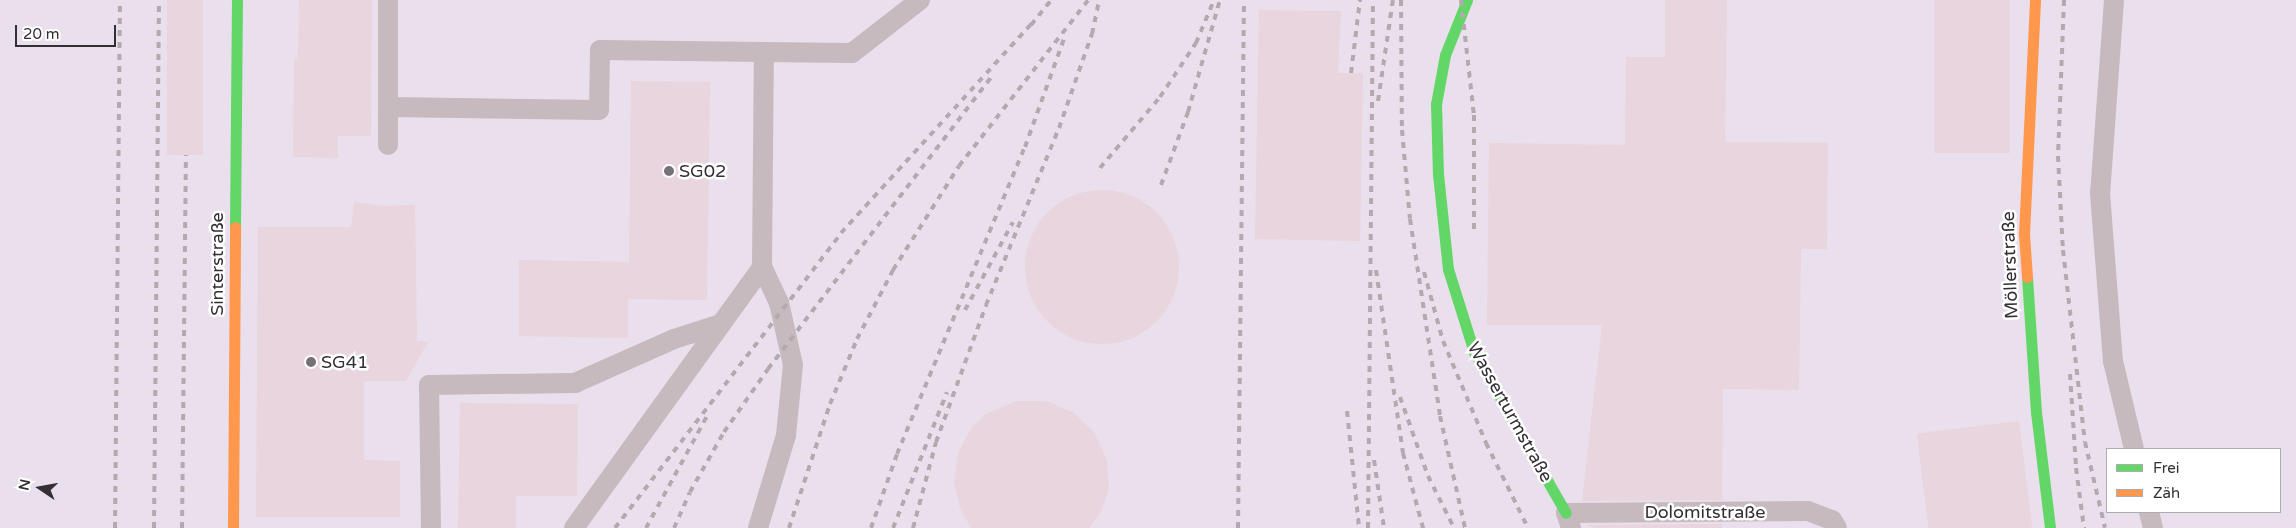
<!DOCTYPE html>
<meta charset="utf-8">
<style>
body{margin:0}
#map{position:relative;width:2296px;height:528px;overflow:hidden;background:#f2ecf3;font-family:"Varela Round",sans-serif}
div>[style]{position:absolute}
.built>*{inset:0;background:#eadfec}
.building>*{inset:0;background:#e8d5dd;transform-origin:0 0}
.round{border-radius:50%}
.lane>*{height:20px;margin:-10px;padding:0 10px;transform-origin:10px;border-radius:10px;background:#c6babf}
.fast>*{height:11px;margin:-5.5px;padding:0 5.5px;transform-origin:5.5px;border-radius:5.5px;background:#63d668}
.slow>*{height:11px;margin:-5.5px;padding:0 5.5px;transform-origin:5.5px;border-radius:5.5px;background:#ff974d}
.rail>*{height:4px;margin-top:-2px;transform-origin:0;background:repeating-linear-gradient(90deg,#b3aaaf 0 6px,transparent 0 12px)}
.dots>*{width:14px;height:14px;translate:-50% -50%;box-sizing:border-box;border:2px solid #fff;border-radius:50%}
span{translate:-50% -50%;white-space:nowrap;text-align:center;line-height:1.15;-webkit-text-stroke:5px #fff;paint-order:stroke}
.poi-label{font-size:18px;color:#332f34}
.left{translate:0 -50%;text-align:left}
.street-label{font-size:18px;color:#332f34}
.legend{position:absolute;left:2106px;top:448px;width:175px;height:65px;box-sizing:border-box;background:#fff;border:1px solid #adacae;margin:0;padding:6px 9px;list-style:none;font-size:15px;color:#332f34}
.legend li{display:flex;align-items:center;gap:10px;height:25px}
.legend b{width:25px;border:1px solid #adacae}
.north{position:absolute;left:15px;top:463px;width:50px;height:50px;-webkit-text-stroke:4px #fff;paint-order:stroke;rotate:282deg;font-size:14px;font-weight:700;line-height:20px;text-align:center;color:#332f34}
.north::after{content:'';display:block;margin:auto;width:18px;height:22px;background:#332f34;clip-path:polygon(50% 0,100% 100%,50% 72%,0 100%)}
.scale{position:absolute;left:15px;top:25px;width:101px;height:22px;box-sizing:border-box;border:2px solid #332f34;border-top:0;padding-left:6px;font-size:15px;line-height:18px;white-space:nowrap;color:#332f34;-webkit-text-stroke:4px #fff;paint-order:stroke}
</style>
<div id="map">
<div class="built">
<div style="clip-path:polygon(evenodd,0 0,2296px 0,2296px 528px,0 528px,0 0,2107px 449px,2280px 449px,2280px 512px,2107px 512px,2107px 449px)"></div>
</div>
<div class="building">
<div style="left:167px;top:0;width:36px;height:155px"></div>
<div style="clip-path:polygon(299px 0,372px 0,371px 136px,338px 136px,338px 158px,293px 157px,294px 59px,298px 59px)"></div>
<div style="clip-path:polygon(1665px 0,1727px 0,1725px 142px,1828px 143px,1827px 249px,1801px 249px,1799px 390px,1723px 389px,1722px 500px,1582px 501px,1602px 325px,1487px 325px,1489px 143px,1625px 145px,1626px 57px,1665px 57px)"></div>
<div style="left:1934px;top:0;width:76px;height:153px"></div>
<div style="clip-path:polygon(1259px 10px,1341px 11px,1338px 73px,1363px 73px,1360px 241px,1255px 239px)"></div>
<div style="clip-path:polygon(631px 81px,710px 82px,707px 300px,628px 299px,628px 338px,519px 336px,519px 260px,629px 262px)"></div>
<div class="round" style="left:1025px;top:190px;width:154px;height:154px"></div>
<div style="clip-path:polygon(354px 202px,382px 206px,415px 205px,417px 341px,428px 342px,406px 381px,364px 381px,364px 460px,400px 461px,400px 517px,256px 517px,258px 227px,351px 227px)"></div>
<div style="clip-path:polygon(1017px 401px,1046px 401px,1073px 412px,1094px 432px,1107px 460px,1109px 488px,1101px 512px,1089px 528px,971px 528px,960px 508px,954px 482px,958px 453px,971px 428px,986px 414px)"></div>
<div style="clip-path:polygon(460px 403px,578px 404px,577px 496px,516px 496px,516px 528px,458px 528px)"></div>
<div style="left:2019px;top:421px;width:108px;height:103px;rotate:83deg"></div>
<div style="clip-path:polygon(1722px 524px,1722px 528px,1595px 528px,1586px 525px)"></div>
</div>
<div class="lane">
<div style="left:388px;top:0;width:145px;rotate:90deg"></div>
<div style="left:2114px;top:0;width:194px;rotate:94.1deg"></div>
<div style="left:2100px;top:193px;width:169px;rotate:85.6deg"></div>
<div style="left:2113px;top:361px;width:90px;rotate:76.6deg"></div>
<div style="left:388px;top:107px;width:211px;rotate:0.8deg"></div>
<div style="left:599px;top:110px;width:60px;rotate:-89deg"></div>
<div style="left:600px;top:50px;width:252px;rotate:0.7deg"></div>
<div style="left:852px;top:53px;width:86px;rotate:-37.9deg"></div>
<div style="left:2149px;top:512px;width:16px;rotate:76deg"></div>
<div style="left:431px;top:528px;width:143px;rotate:-90.8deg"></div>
<div style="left:429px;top:385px;width:146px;rotate:-0.8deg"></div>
<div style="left:575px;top:383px;width:108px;rotate:-24deg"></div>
<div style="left:674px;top:339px;width:49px;rotate:-17.7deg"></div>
<div style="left:574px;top:528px;width:322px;rotate:-54.2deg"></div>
<div style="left:762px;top:267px;width:215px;rotate:-89.5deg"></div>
<div style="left:758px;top:528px;width:97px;rotate:-73.2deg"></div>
<div style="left:786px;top:435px;width:70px;rotate:-84.3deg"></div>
<div style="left:793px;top:365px;width:64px;rotate:-102.7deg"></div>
<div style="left:779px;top:303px;width:40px;rotate:-115deg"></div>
<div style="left:1571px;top:528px;width:16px;rotate:-108deg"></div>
<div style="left:1566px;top:513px;width:242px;rotate:-0.5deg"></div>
<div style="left:1808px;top:511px;width:26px;rotate:21deg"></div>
<div style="left:1832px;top:520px;width:9px;rotate:58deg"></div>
</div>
<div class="fast">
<div style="left:1467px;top:0;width:59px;rotate:111.8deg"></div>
<div style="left:1445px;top:55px;width:50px;rotate:100.4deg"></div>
<div style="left:1436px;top:104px;width:70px;rotate:88.4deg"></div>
<div style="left:1438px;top:174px;width:96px;rotate:84deg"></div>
<div style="left:1448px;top:269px;width:87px;rotate:72.6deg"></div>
<div style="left:1474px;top:352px;width:185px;rotate:60.3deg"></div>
<div style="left:235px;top:227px;width:227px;rotate:-89.5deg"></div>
<div style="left:2027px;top:277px;width:135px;rotate:86.2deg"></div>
<div style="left:2036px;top:412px;width:117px;rotate:83.1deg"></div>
</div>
<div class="slow">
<div style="left:2027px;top:277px;width:43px;rotate:-94deg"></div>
<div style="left:2024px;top:234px;width:234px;rotate:-87.3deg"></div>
<div style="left:233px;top:528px;width:301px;rotate:-89.6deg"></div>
</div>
<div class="rail">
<div style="left:1401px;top:0;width:130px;rotate:89.6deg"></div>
<div style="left:1402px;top:130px;width:89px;rotate:84.9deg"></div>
<div style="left:1410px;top:219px;width:199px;rotate:81.3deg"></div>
<div style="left:1440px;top:416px;width:115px;rotate:77.4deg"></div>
<div style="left:1461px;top:0;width:116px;rotate:83.6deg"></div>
<div style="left:1474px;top:115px;width:120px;rotate:90deg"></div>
<div style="left:2064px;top:0;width:156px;rotate:92.2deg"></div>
<div style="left:2058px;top:156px;width:94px;rotate:87deg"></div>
<div style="left:2063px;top:250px;width:193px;rotate:83.5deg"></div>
<div style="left:2085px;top:442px;width:88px;rotate:76.9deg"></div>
<div style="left:1031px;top:25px;width:32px;rotate:-51deg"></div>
<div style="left:1351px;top:73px;width:74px;rotate:-83deg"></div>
<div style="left:1378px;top:101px;width:102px;rotate:-81.6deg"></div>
<div style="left:1100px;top:168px;width:93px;rotate:-49.8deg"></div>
<div style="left:1160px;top:97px;width:65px;rotate:-56.3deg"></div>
<div style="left:1196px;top:43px;width:47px;rotate:-67.3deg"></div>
<div style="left:1161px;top:185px;width:78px;rotate:-69.7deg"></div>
<div style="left:1188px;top:112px;width:116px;rotate:-74.1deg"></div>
<div style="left:1376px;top:270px;width:185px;rotate:81.6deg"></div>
<div style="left:1403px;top:453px;width:78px;rotate:75.1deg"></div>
<div style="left:1424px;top:272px;width:72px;rotate:74.6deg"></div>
<div style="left:1443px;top:341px;width:111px;rotate:67.1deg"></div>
<div style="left:1486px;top:443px;width:95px;rotate:63.7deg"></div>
<div style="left:965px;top:310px;width:100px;rotate:-61.4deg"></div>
<div style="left:2070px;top:374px;width:94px;rotate:86.3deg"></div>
<div style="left:2076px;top:468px;width:61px;rotate:82.4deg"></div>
<div style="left:1400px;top:397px;width:84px;rotate:70.5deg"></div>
<div style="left:1428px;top:476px;width:58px;rotate:63.4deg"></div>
<div style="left:1347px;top:411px;width:118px;rotate:84.1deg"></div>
<div style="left:1374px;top:460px;width:69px;rotate:81.6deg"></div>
<div style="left:115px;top:528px;width:528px;rotate:-89.46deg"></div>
<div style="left:154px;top:528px;width:528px;rotate:-89.46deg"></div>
<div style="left:182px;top:528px;width:373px;rotate:-89.4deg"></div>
<div style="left:615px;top:528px;width:372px;rotate:-52.5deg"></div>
<div style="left:841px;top:233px;width:287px;rotate:-47.7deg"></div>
<div style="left:646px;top:528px;width:128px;rotate:-61.4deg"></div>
<div style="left:674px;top:528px;width:39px;rotate:-66deg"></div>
<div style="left:690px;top:492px;width:69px;rotate:-60.5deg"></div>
<div style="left:724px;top:432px;width:77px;rotate:-55.1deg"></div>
<div style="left:768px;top:369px;width:367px;rotate:-52.6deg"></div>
<div style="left:789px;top:528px;width:131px;rotate:-71.7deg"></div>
<div style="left:830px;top:404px;width:70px;rotate:-67.4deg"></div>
<div style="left:857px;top:339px;width:78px;rotate:-62.4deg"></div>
<div style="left:893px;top:270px;width:123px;rotate:-57.6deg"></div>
<div style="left:959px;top:166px;width:210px;rotate:-52.1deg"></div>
<div style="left:871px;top:528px;width:78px;rotate:-70.6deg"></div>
<div style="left:897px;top:454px;width:333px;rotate:-67.4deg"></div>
<div style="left:1025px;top:147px;width:118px;rotate:-70.2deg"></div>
<div style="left:893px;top:528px;width:146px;rotate:-68.3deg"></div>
<div style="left:913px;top:528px;width:89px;rotate:-75deg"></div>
<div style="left:936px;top:442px;width:146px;rotate:-69.9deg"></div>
<div style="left:986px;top:305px;width:191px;rotate:-67.6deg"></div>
<div style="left:1059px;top:128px;width:100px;rotate:-70.7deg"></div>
<div style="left:1092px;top:34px;width:35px;rotate:-78deg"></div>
<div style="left:1238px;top:528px;width:528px;rotate:-89.35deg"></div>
<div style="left:1368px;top:528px;width:528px;rotate:-89.46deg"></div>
</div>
<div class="dots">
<div style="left:669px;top:171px;background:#767177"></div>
<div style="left:311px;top:362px;background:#767177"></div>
</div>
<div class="poi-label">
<span class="left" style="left:679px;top:171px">SG02</span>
<span class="left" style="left:321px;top:362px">SG41</span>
</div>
<div class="street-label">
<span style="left:217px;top:264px;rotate:-90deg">Sinterstraße</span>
<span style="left:2010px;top:265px;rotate:-92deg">Möllerstraße</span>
<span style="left:1510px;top:412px;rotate:61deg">Wasserturmstraße</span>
<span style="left:1705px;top:512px">Dolomitstraße</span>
</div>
<ul class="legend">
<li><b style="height:6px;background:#63d668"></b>Frei</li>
<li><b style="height:6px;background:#ff974d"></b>Zäh</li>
</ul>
<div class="north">N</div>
<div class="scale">20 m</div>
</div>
